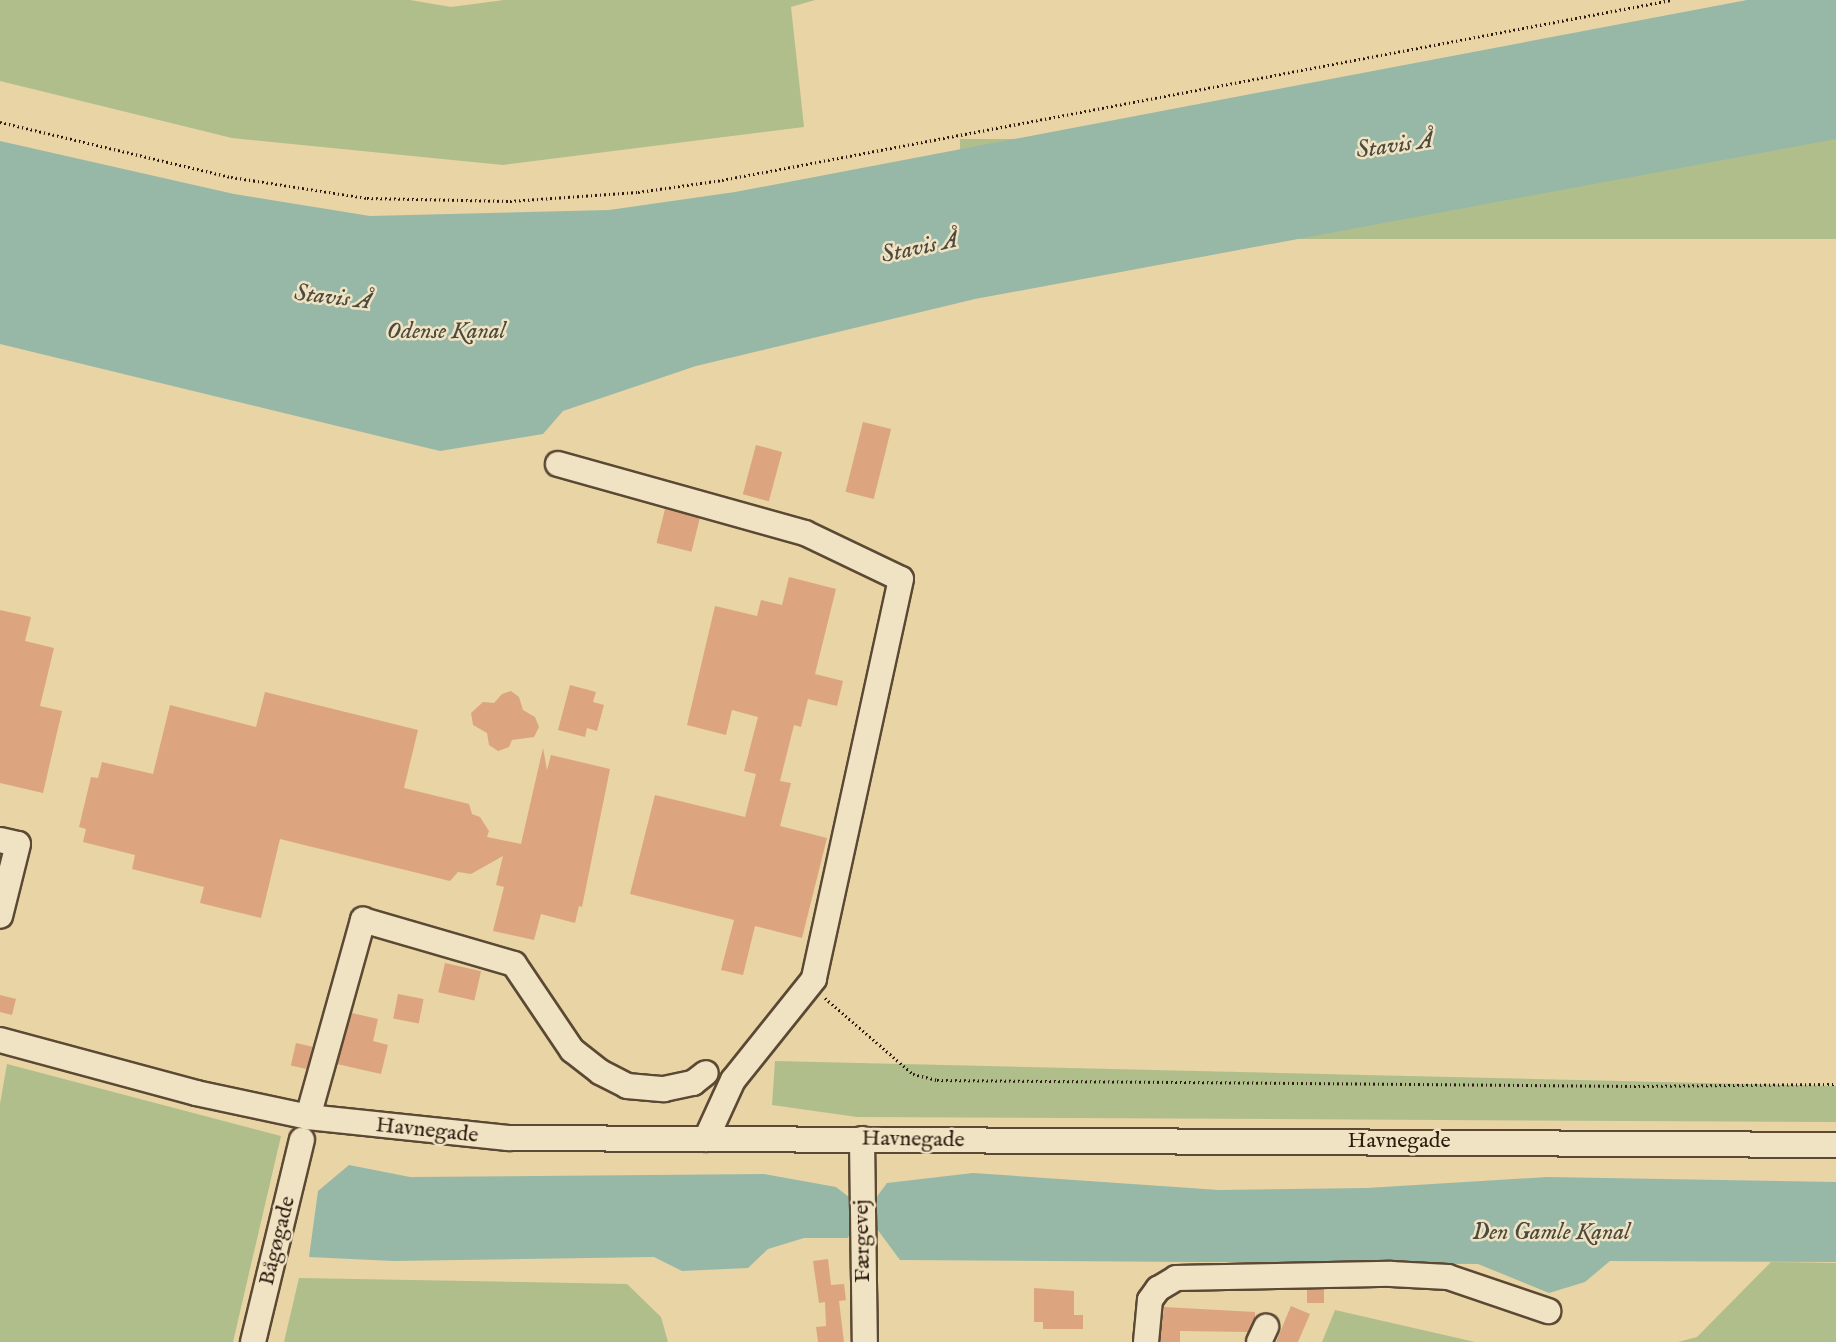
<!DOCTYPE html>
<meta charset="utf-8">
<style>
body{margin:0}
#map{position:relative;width:1836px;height:1342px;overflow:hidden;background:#e8d4a5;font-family:"IM FELL English",serif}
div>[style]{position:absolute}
.green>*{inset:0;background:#b0be8b;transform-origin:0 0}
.water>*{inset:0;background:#97b8a7}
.building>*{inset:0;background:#dca580;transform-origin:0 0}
.path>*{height:3px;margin-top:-1.5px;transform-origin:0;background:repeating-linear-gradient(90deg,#2d1b0f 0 1.5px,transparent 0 4.5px)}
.roads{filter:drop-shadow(2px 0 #5c4934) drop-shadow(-2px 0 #5c4934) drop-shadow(0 2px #5c4934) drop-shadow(0 -2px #5c4934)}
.minor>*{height:24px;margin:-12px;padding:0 12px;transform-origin:12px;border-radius:12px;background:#f0e3c4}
span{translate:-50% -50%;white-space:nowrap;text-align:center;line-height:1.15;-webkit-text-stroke:5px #f0e3c4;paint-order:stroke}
.street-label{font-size:22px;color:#2d1b0f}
.water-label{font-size:24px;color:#4d4a3d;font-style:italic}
</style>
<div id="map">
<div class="green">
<div style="clip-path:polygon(0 0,410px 0,451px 7px,504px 0,815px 0,791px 7px,804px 127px,503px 165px,232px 138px,0 81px)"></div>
<div style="left:1836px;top:139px;width:100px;height:876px;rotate:90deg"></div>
<div style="clip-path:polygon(775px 1061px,1836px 1086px,1836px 1122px,857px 1117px,772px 1105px)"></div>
<div style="clip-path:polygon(7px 1064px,281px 1136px,233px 1342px,0 1342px,0 1104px)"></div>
<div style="clip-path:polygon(1771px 1262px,1836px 1263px,1836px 1342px,1678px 1342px,1697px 1337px)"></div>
<div style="clip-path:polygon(299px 1278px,627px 1284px,661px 1317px,668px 1342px,284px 1342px)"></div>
<div style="clip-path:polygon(1335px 1310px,1475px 1342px,1322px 1342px)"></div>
</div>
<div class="water">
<div style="clip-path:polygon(1747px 0,1836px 0,1836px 139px,975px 299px,696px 366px,563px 411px,543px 434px,440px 451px,0 344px,0 141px,234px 194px,370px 216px,609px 210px,735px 192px)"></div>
<div style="clip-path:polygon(349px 1165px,410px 1177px,764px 1174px,836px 1187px,854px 1201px,873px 1202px,887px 1183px,973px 1173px,1219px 1190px,1367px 1188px,1547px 1177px,1836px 1182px,1836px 1262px,1610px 1261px,1585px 1282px,1549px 1293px,1478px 1264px,900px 1260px,874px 1225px,854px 1225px,848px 1238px,804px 1238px,768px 1249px,748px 1268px,682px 1271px,654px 1257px,393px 1261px,309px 1257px,318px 1191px)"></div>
</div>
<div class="building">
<div style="left:863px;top:422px;width:29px;height:72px;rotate:14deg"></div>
<div style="left:756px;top:445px;width:27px;height:51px;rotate:15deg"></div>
<div style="left:665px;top:509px;width:36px;height:35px;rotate:14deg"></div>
<div style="clip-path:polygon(789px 577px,836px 589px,815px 674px,843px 681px,837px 706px,808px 699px,801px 727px,794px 725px,780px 781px,791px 783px,780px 826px,827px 838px,802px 938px,755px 926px,743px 975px,721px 970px,734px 920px,630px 894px,655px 795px,745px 817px,756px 774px,744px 771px,758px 717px,732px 710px,726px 735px,687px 725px,715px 606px,757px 616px,761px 600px,782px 605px)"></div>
<div style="clip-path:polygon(0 610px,31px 617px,25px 641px,54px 648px,40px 706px,62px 711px,43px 793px,0 783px)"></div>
<div style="clip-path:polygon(570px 685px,596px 692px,593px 702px,604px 705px,597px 731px,587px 728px,585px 737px,558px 730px)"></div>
<div style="clip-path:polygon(511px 691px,519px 697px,523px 710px,535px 717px,539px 727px,534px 737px,512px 740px,509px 747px,498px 751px,489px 745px,487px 733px,473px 725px,471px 713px,483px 702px,494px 703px,502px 694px)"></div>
<div style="clip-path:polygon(265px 692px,418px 730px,404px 788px,469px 804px,472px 814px,480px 817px,489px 831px,487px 837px,521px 844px,543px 748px,547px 770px,551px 755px,610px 769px,582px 907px,579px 906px,575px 923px,541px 914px,534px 940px,493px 931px,504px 887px,496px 885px,503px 856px,471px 874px,458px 872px,450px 881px,280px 839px,261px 918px,200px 903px,204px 887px,132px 869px,135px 855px,83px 842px,86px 829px,79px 827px,91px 777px,98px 778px,102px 762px,153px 774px,170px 705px,256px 727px)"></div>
<div style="left:445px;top:963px;width:37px;height:30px;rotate:13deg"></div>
<div style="left:398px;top:994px;width:26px;height:25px;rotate:11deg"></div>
<div style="clip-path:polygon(0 995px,16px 999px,12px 1015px,0 1012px)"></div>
<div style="clip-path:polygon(352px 1013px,378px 1019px,373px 1041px,388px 1045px,381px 1074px,337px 1064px)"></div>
<div style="left:296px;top:1043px;width:17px;height:23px;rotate:13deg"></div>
<div style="clip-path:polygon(828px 1259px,831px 1285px,844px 1284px,846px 1300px,839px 1301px,844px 1342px,818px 1342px,816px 1327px,826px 1326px,825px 1302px,819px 1303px,813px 1261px)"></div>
<div style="clip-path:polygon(1034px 1288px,1074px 1291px,1074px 1315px,1083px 1315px,1083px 1329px,1043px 1329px,1043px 1322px,1034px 1322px)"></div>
<div style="left:1324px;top:1289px;width:14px;height:17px;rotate:90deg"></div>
<div style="clip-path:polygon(1291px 1306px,1310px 1314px,1298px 1342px,1276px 1342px)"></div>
<div style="clip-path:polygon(1164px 1307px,1255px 1312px,1255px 1319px,1248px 1332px,1180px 1331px,1180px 1342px,1160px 1342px)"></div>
</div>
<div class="path">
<div style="left:0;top:122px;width:237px;rotate:13.4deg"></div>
<div style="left:231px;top:177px;width:138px;rotate:8.8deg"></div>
<div style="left:367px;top:198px;width:143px;rotate:1.2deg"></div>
<div style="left:510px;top:201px;width:128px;rotate:-4deg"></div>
<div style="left:638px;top:192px;width:85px;rotate:-8.1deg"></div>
<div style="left:722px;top:180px;width:966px;rotate:-10.74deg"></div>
<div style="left:825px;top:998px;width:116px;rotate:40.8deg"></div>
<div style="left:913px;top:1074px;width:25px;rotate:14deg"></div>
<div style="left:937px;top:1080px;width:697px;rotate:0.49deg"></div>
<div style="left:1634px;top:1086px;width:202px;rotate:-0.6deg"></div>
</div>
<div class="roads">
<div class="minor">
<div style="left:558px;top:464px;width:256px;rotate:15.6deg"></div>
<div style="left:805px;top:533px;width:106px;rotate:25.6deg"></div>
<div style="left:901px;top:579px;width:409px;rotate:102.3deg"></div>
<div style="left:814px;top:979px;width:129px;rotate:128.7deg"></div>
<div style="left:733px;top:1080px;width:65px;rotate:114.6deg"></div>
<div style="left:0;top:840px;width:18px;rotate:13deg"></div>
<div style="left:18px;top:844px;width:74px;rotate:104deg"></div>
<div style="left:0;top:1040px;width:203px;rotate:15.1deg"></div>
<div style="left:196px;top:1093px;width:115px;rotate:12.1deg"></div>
<div style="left:308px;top:1117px;width:201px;rotate:6deg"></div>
<div style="left:508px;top:1138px;width:1328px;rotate:0.3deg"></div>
<div style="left:308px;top:1117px;width:205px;rotate:-74.4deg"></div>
<div style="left:363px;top:920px;width:157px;rotate:16.2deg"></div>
<div style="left:514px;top:964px;width:104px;rotate:56deg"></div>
<div style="left:572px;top:1050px;width:36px;rotate:38deg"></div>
<div style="left:600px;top:1072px;width:30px;rotate:27deg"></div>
<div style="left:627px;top:1086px;width:37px;rotate:5deg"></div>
<div style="left:664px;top:1089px;width:30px;rotate:-12deg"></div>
<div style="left:693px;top:1083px;width:16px;rotate:-38deg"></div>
<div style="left:862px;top:1139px;width:203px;rotate:89.2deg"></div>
<div style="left:253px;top:1342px;width:208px;rotate:-76.4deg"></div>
<div style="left:1146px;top:1342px;width:42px;rotate:-84.6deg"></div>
<div style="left:1150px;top:1300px;width:14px;rotate:-54deg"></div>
<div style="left:1158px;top:1289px;width:21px;rotate:-31deg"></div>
<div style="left:1176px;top:1278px;width:215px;rotate:-1.1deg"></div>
<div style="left:1391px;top:1274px;width:57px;rotate:3deg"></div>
<div style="left:1448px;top:1277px;width:106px;rotate:18.8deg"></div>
<div style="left:1259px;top:1342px;width:17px;rotate:-65deg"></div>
</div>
</div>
<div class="street-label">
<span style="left:427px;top:1131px;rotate:6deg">Havnegade</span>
<span style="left:913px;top:1140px;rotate:1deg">Havnegade</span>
<span style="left:1399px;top:1142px">Havnegade</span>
<span style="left:278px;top:1241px;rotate:-76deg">Bågøgade</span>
<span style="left:863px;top:1241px;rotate:-91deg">Færgevej</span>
</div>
<div class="water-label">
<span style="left:1395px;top:146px;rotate:-8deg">Stavis Å</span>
<span style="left:920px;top:248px;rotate:-12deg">Stavis Å</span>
<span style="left:333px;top:298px;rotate:7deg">Stavis Å</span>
<span style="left:446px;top:332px">Odense Kanal</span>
<span style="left:1551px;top:1233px">Den Gamle Kanal</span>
</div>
</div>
